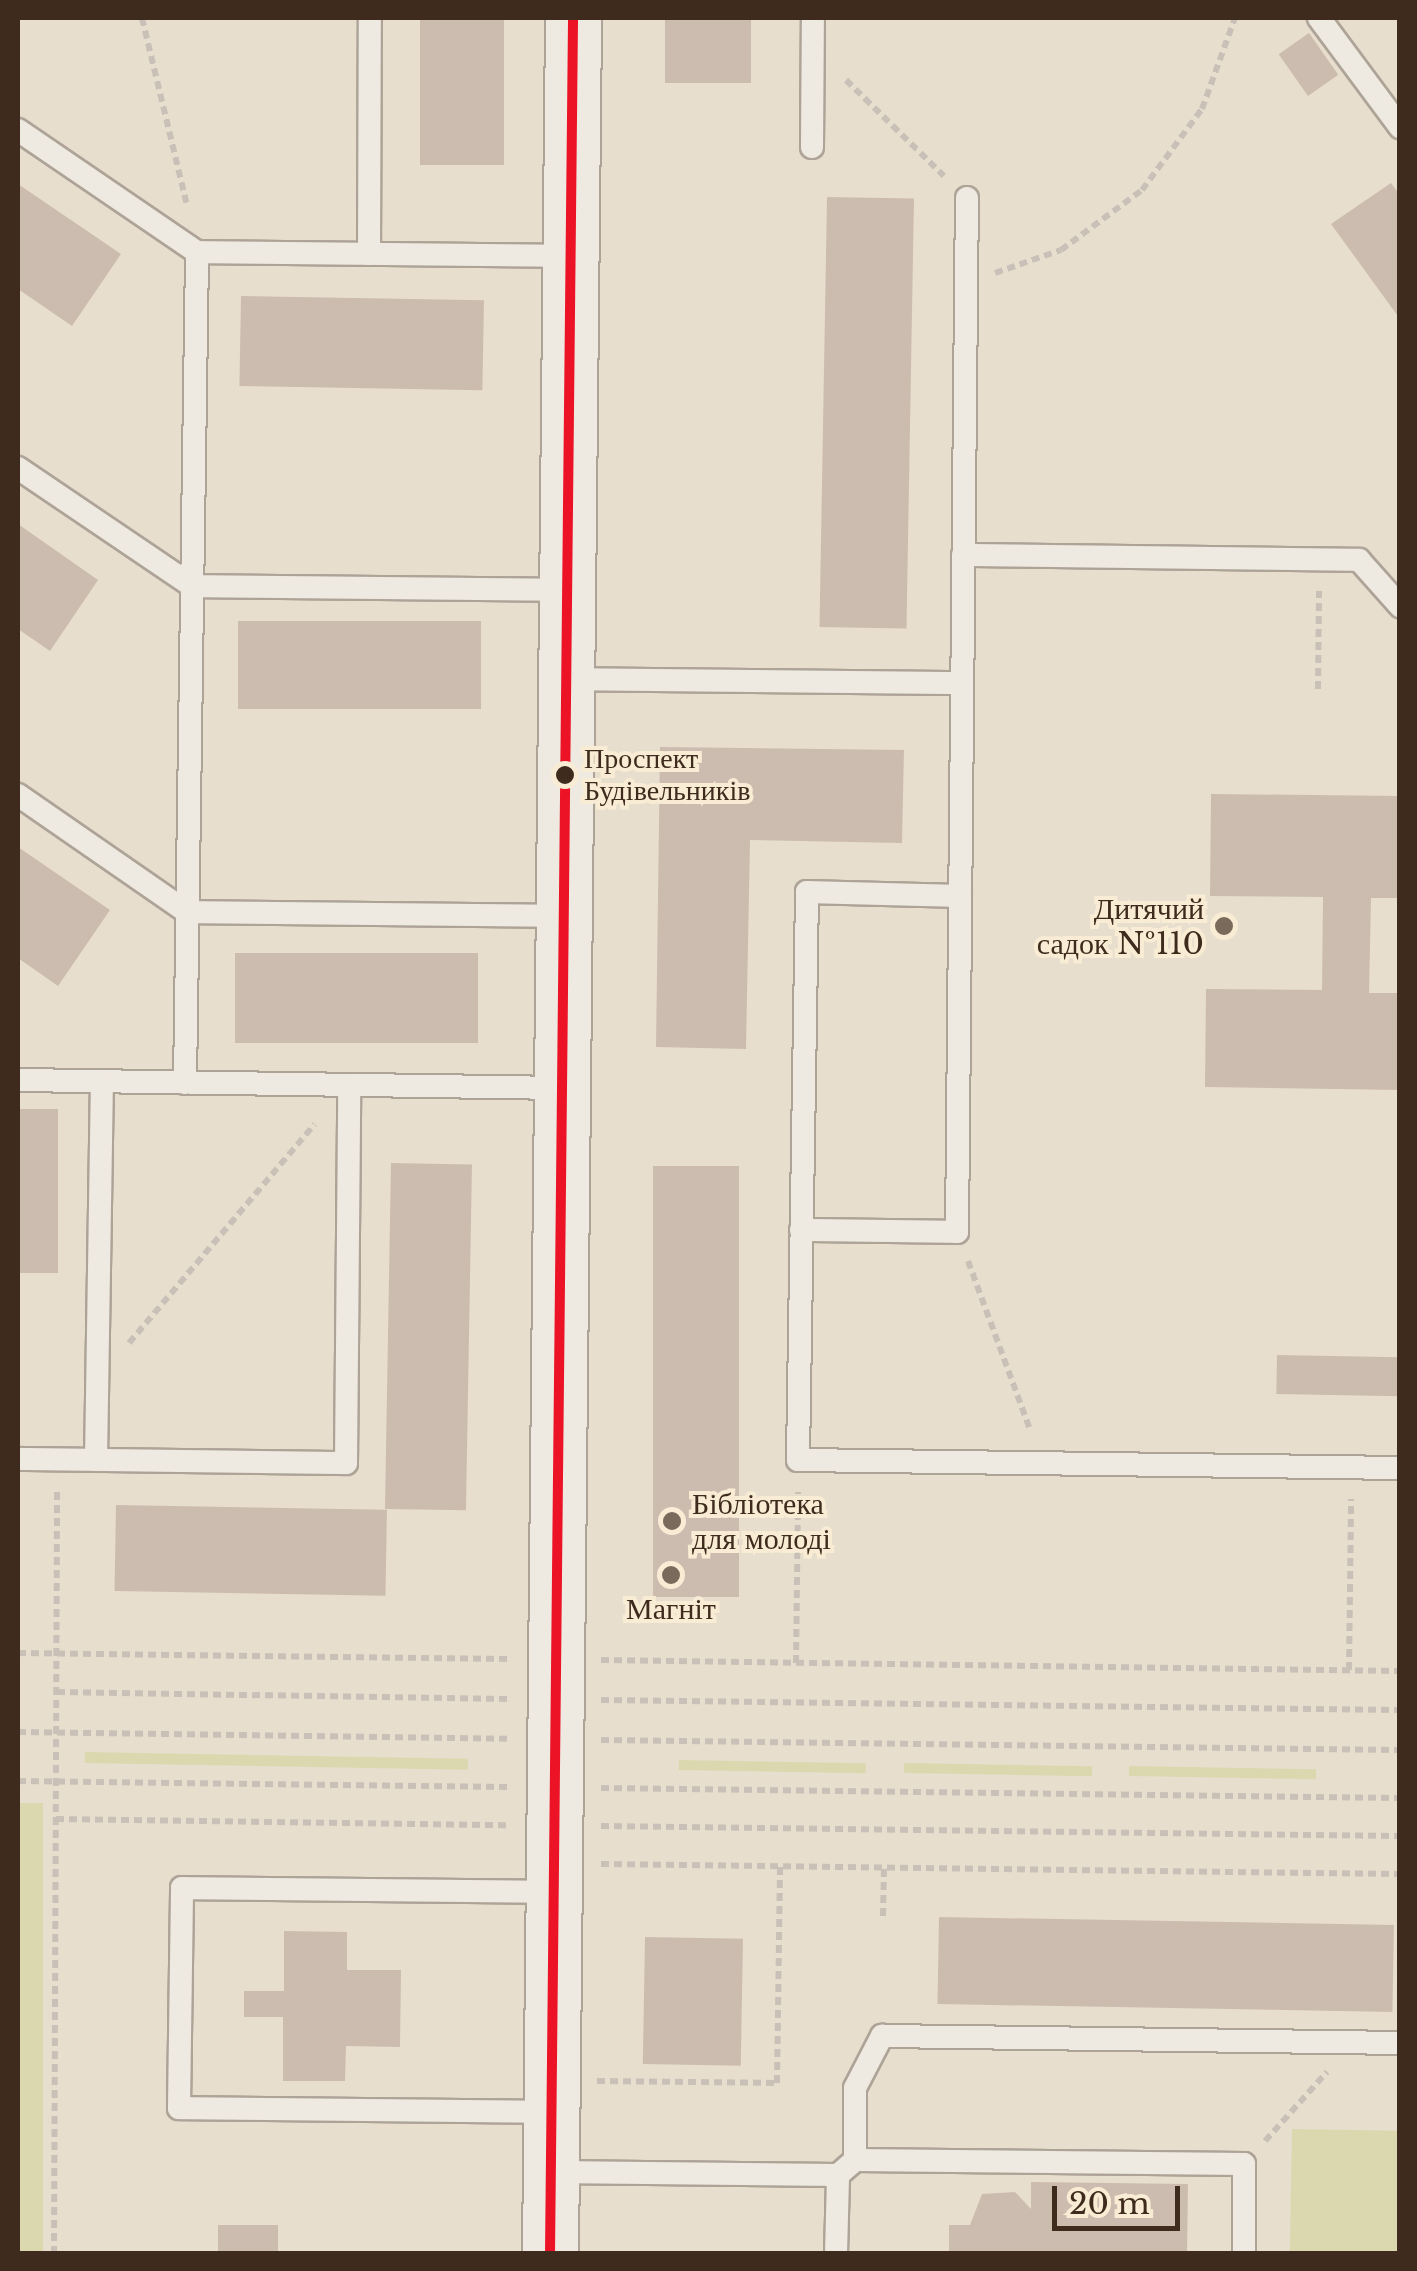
<!DOCTYPE html>
<meta charset="utf-8">
<style>
body{margin:0}
#map{position:relative;width:1417px;height:2271px;overflow:hidden;background:#e8dece;font-family:"Libre Baskerville",serif}
div>[style]{position:absolute}
.green>*{inset:0;background:#dbd8af;transform-origin:0 0}
.building>*{inset:0;background:#ccbcaf;transform-origin:0 0}
.path>*{height:6px;margin-top:-3px;transform-origin:0;background:repeating-linear-gradient(90deg,#c9c1b7 0 8px,transparent 0 13px)}
.roads{filter:drop-shadow(2px 0 #aea397) drop-shadow(-2px 0 #aea397) drop-shadow(0 2px #aea397) drop-shadow(0 -2px #aea397)}
.service>*{height:22px;margin:-11px;padding:0 11px;transform-origin:11px;border-radius:11px;background:#efeae1}
.tertiary>*{height:55px;margin:-27.5px;padding:0 27.5px;transform-origin:27.5px;border-radius:27.5px;background:#efeae1}
.bus-1>*{height:10px;margin:-5px;padding:0 5px;transform-origin:5px;border-radius:5px;background:#eb1325}
.dots>*{width:28px;height:28px;translate:-50% -50%;box-sizing:border-box;border:5px solid #f9ecd4;border-radius:50%}
span{translate:-50% -50%;white-space:nowrap;text-align:center;line-height:1.15;-webkit-text-stroke:8px #f9ecd4;paint-order:stroke}
.bus-label{font-size:28px;color:#3e2b1d}
.left{translate:0 -50%;text-align:left}
.poi-label{font-size:30px;color:#3e2b1d}
.right{translate:-100% -50%;text-align:right}
.frame{position:absolute;inset:0;border:20px solid #3e2b1d;pointer-events:none}
.scale{position:absolute;left:1052px;top:2186px;width:128px;height:45px;box-sizing:border-box;border:5px solid #3e2b1d;border-top:0;padding-left:12px;font-size:30px;line-height:35px;white-space:nowrap;color:#3e2b1d;-webkit-text-stroke:8px #f9ecd4;paint-order:stroke}
</style>
<div id="map">
<div class="green">
<div style="left:85px;top:1752px;width:383px;height:11px;rotate:1deg"></div>
<div style="left:679px;top:1760px;width:187px;height:10px;rotate:1deg"></div>
<div style="left:904px;top:1763px;width:188px;height:10px;rotate:1deg"></div>
<div style="left:1129px;top:1766px;width:187px;height:10px;rotate:1deg"></div>
<div style="left:18px;top:1803px;width:25px;height:450px"></div>
<div style="left:1292px;top:2129px;width:107px;height:125px;rotate:1deg"></div>
</div>
<div class="building">
<div style="left:420px;top:18px;width:84px;height:147px"></div>
<div style="left:665px;top:18px;width:86px;height:65px"></div>
<div style="left:1309px;top:33px;width:51px;height:37px;rotate:55deg"></div>
<div style="clip-path:polygon(1391px 183px,1400px 195px,1400px 319px,1331px 224px)"></div>
<div style="clip-path:polygon(18px 184px,121px 254px,72px 326px,18px 289px)"></div>
<div style="left:827px;top:197px;width:87px;height:430px;rotate:1deg"></div>
<div style="left:241px;top:296px;width:243px;height:90px;rotate:1deg"></div>
<div style="clip-path:polygon(18px 524px,98px 580px,50px 651px,18px 629px)"></div>
<div style="left:238px;top:621px;width:243px;height:88px"></div>
<div style="clip-path:polygon(660px 747px,904px 750px,902px 843px,750px 840px,746px 1049px,656px 1047px)"></div>
<div style="clip-path:polygon(1211px 794px,1400px 796px,1400px 898px,1371px 898px,1369px 993px,1400px 993px,1400px 1090px,1205px 1087px,1206px 989px,1322px 990px,1323px 897px,1210px 896px)"></div>
<div style="clip-path:polygon(18px 847px,110px 910px,58px 986px,18px 958px)"></div>
<div style="left:235px;top:953px;width:243px;height:90px"></div>
<div style="left:18px;top:1109px;width:40px;height:164px"></div>
<div style="left:391px;top:1163px;width:81px;height:346px;rotate:1deg"></div>
<div style="left:653px;top:1166px;width:86px;height:431px"></div>
<div style="left:1277px;top:1355px;width:123px;height:39px;rotate:1deg"></div>
<div style="left:116px;top:1505px;width:271px;height:86px;rotate:1deg"></div>
<div style="left:939px;top:1917px;width:455px;height:87px;rotate:1deg"></div>
<div style="clip-path:polygon(284px 1931px,347px 1932px,347px 1970px,401px 1970px,400px 2047px,346px 2046px,345px 2081px,283px 2081px,283px 2017px,244px 2017px,244px 1991px,284px 1991px)"></div>
<div style="left:645px;top:1937px;width:98px;height:127px;rotate:1deg"></div>
<div style="clip-path:polygon(1031px 2182px,1188px 2184px,1187px 2254px,949px 2254px,949px 2225px,970px 2225px,982px 2194px,1015px 2192px,1031px 2209px)"></div>
<div style="left:218px;top:2225px;width:60px;height:29px"></div>
</div>
<div class="path">
<div style="left:142px;top:18px;width:193px;rotate:76.5deg"></div>
<div style="left:846px;top:80px;width:137px;rotate:44.4deg"></div>
<div style="left:995px;top:273px;width:70px;rotate:-19.2deg"></div>
<div style="left:1061px;top:250px;width:101px;rotate:-36.5deg"></div>
<div style="left:1142px;top:190px;width:101px;rotate:-53.5deg"></div>
<div style="left:1202px;top:109px;width:97px;rotate:-70.1deg"></div>
<div style="left:1318px;top:689px;width:98px;rotate:-89.4deg"></div>
<div style="left:968px;top:1261px;width:182px;rotate:69.8deg"></div>
<div style="left:129px;top:1343px;width:287px;rotate:-49.7deg"></div>
<div style="left:18px;top:1653px;width:490px;rotate:0.7deg"></div>
<div style="left:601px;top:1660px;width:799px;rotate:0.79deg"></div>
<div style="left:796px;top:1663px;width:171px;rotate:-89.3deg"></div>
<div style="left:1349px;top:1670px;width:171px;rotate:-89.3deg"></div>
<div style="left:57px;top:1692px;width:450px;rotate:0.9deg"></div>
<div style="left:601px;top:1700px;width:799px;rotate:0.72deg"></div>
<div style="left:18px;top:1732px;width:489px;rotate:0.8deg"></div>
<div style="left:601px;top:1740px;width:799px;rotate:0.72deg"></div>
<div style="left:18px;top:1781px;width:489px;rotate:0.7deg"></div>
<div style="left:601px;top:1788px;width:799px;rotate:0.72deg"></div>
<div style="left:56px;top:1819px;width:450px;rotate:0.8deg"></div>
<div style="left:601px;top:1826px;width:799px;rotate:0.72deg"></div>
<div style="left:601px;top:1864px;width:799px;rotate:0.72deg"></div>
<div style="left:883px;top:1916px;width:48px;rotate:-88.8deg"></div>
<div style="left:597px;top:2081px;width:180px;rotate:0.6deg"></div>
<div style="left:777px;top:2083px;width:216px;rotate:-89.2deg"></div>
<div style="left:1265px;top:2141px;width:93px;rotate:-48.1deg"></div>
<div style="left:54px;top:2254px;width:763px;rotate:-89.77deg"></div>
</div>
<div class="roads">
<div class="service">
<div style="left:1319px;top:18px;width:136px;rotate:53.4deg"></div>
<div style="left:18px;top:130px;width:217px;rotate:34.3deg"></div>
<div style="left:197px;top:252px;width:373px;rotate:0.6deg"></div>
<div style="left:812px;top:147px;width:129px;rotate:-89.6deg"></div>
<div style="left:369px;top:254px;width:236px;rotate:-89.8deg"></div>
<div style="left:18px;top:468px;width:210px;rotate:34.1deg"></div>
<div style="left:192px;top:586px;width:375px;rotate:0.6deg"></div>
<div style="left:963px;top:555px;width:396px;rotate:0.7deg"></div>
<div style="left:1359px;top:560px;width:62px;rotate:48.3deg"></div>
<div style="left:566px;top:679px;width:396px;rotate:0.6deg"></div>
<div style="left:18px;top:795px;width:206px;rotate:34.7deg"></div>
<div style="left:187px;top:912px;width:377px;rotate:0.6deg"></div>
<div style="left:960px;top:896px;width:153px;rotate:-178.5deg"></div>
<div style="left:807px;top:892px;width:568px;rotate:90.91deg"></div>
<div style="left:798px;top:1460px;width:602px;rotate:0.76deg"></div>
<div style="left:18px;top:1080px;width:544px;rotate:0.84deg"></div>
<div style="left:185px;top:1083px;width:831px;rotate:-89.17deg"></div>
<div style="left:801px;top:1230px;width:156px;rotate:0.7deg"></div>
<div style="left:957px;top:1232px;width:1034px;rotate:-89.45deg"></div>
<div style="left:18px;top:1459px;width:328px;rotate:0.7deg"></div>
<div style="left:346px;top:1463px;width:378px;rotate:-89.5deg"></div>
<div style="left:96px;top:1460px;width:378px;rotate:-89.1deg"></div>
<div style="left:551px;top:2112px;width:372px;rotate:-179.4deg"></div>
<div style="left:179px;top:2108px;width:220px;rotate:-89.2deg"></div>
<div style="left:182px;top:1888px;width:372px;rotate:0.6deg"></div>
<div style="left:855px;top:2160px;width:389px;rotate:0.6deg"></div>
<div style="left:1244px;top:2164px;width:90px;rotate:90deg"></div>
<div style="left:551px;top:2172px;width:287px;rotate:0.6deg"></div>
<div style="left:838px;top:2175px;width:23px;rotate:-41deg"></div>
<div style="left:855px;top:2160px;width:72px;rotate:-90deg"></div>
<div style="left:855px;top:2088px;width:59px;rotate:-62.6deg"></div>
<div style="left:882px;top:2036px;width:518px;rotate:0.77deg"></div>
<div style="left:836px;top:2254px;width:79px;rotate:-88.5deg"></div>
</div>
<div class="tertiary">
<div style="left:550px;top:2254px;width:2236px;rotate:-89.41deg"></div>
</div>
</div>
<div class="bus-1">
<div style="left:550px;top:2254px;width:2236px;rotate:-89.41deg"></div>
</div>
<div class="dots">
<div style="left:565px;top:775px;background:#3e2b1d"></div>
<div style="left:1224px;top:926px;background:#7a6a5b"></div>
<div style="left:672px;top:1521px;background:#7a6a5b"></div>
<div style="left:671px;top:1575px;background:#7a6a5b"></div>
</div>
<div class="bus-label">
<span class="left" style="left:584px;top:775px">Проспект<br>Будівельників</span>
</div>
<div class="poi-label">
<span class="right" style="left:1204px;top:926px">Дитячий<br>садок №110</span>
<span class="left" style="left:692px;top:1521px">Бібліотека<br>для молоді</span>
<span style="left:671px;top:1609px">Магніт</span>
</div>
<div class="frame"></div>
<div class="scale">20 m</div>
</div>
